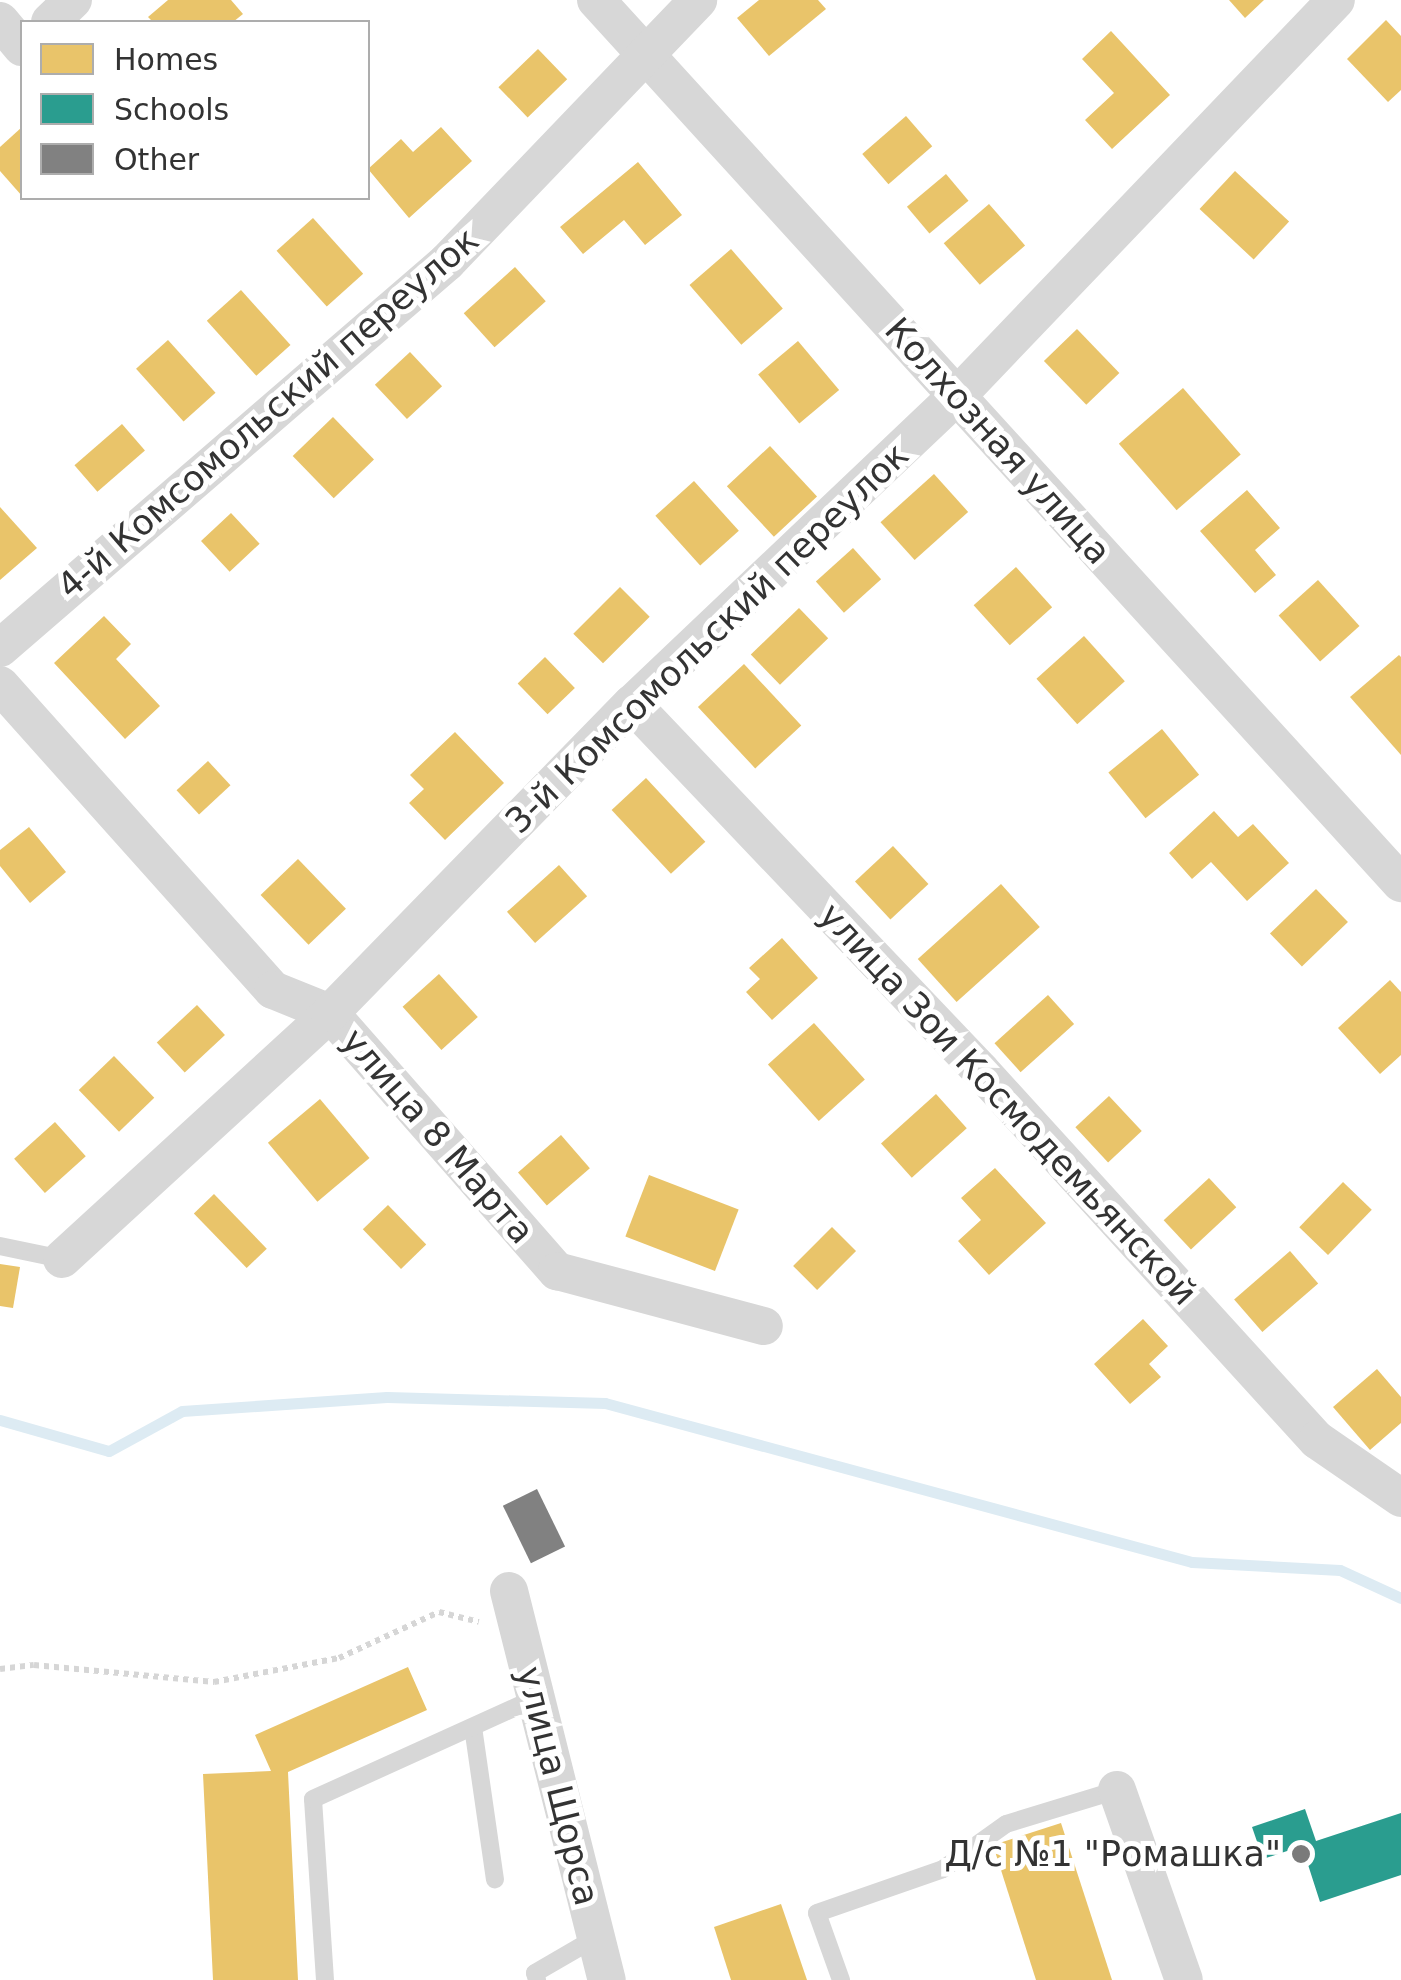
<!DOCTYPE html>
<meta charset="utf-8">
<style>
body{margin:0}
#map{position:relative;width:1401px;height:1980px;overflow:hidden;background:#fff;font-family:"DejaVu Sans",sans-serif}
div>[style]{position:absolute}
.homes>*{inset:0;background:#e9c46a;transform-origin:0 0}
.schools>*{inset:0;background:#2a9d8f}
.stream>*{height:11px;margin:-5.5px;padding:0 5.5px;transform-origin:5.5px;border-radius:5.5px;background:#ddebf3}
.building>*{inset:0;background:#818181;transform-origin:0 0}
.path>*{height:6px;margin-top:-3px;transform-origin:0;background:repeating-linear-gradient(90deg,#d6d6d6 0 5px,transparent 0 10px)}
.service>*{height:18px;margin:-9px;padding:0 9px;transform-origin:9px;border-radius:9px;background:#d7d7d7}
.minor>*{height:38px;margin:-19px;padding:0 19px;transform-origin:19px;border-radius:19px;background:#d7d7d7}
.dots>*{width:28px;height:28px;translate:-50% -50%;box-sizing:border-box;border:5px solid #fff;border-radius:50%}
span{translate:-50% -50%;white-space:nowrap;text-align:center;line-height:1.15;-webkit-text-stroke:10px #fff;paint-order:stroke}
.street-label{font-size:35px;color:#333}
.poi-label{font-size:35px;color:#333}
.right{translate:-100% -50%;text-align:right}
.legend{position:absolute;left:20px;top:20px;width:350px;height:180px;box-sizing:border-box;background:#fff;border:2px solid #adadad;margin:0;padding:12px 18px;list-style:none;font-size:30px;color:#333}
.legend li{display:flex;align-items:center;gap:20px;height:50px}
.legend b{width:50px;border:2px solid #adadad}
</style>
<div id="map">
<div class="homes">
<div style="clip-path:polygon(168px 0,231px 0,243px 14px,233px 22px,153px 22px,148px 17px)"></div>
<div style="clip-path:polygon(759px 0,818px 0,826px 9px,769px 56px,737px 18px)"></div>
<div style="clip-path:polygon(1229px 0,1264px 0,1245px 18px)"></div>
<div style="clip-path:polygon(1386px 20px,1401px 36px,1401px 90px,1388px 102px,1347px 59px)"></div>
<div style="clip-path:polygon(1111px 31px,1170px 95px,1112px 149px,1085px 120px,1114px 93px,1082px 59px)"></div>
<div style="left:538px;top:49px;width:42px;height:55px;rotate:46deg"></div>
<div style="left:906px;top:116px;width:40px;height:58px;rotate:49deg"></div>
<div style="clip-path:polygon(22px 127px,22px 196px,0 171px,0 147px)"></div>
<div style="clip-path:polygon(441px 127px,472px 161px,409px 218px,368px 169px,401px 139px,413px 152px)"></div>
<div style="clip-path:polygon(638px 162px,682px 215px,645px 245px,624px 220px,583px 254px,560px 227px)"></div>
<div style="left:1235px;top:171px;width:74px;height:52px;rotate:43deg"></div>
<div style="left:946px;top:174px;width:35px;height:51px;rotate:50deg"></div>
<div style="left:989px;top:204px;width:55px;height:60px;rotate:49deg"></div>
<div style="left:313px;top:218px;width:75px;height:49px;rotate:48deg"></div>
<div style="left:731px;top:249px;width:79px;height:55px;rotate:49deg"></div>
<div style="left:515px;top:267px;width:46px;height:69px;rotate:48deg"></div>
<div style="left:241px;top:290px;width:74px;height:46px;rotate:48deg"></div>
<div style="left:1077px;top:329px;width:61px;height:46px;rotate:46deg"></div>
<div style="left:168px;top:340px;width:71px;height:43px;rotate:48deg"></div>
<div style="left:798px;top:341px;width:64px;height:52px;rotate:50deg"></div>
<div style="left:410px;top:352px;width:47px;height:48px;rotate:47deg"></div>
<div style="left:1183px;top:388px;width:88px;height:85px;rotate:49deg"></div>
<div style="left:333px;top:417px;width:59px;height:56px;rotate:46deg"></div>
<div style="left:122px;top:424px;width:35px;height:63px;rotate:49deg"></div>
<div style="left:770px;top:446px;width:69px;height:59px;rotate:47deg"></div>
<div style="left:934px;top:474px;width:51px;height:72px;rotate:48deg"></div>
<div style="left:694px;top:481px;width:67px;height:52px;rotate:48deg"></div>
<div style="clip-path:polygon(1247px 490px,1280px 528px,1255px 550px,1276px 575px,1255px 593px,1200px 531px)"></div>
<div style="clip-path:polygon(0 507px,37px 548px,0 580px)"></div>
<div style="left:231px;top:513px;width:42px;height:41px;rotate:47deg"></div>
<div style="left:853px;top:548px;width:42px;height:50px;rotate:48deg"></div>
<div style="left:1016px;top:567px;width:54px;height:57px;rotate:48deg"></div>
<div style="left:1318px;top:580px;width:62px;height:53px;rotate:48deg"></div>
<div style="left:620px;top:587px;width:42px;height:66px;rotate:45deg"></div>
<div style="left:799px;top:608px;width:42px;height:67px;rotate:46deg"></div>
<div style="clip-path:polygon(104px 616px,131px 644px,116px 659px,160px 706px,125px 739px,54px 663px)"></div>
<div style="left:1084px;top:636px;width:61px;height:64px;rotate:48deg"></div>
<div style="clip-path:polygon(1399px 655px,1401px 657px,1401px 755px,1350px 697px)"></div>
<div style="left:545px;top:657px;width:43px;height:38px;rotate:46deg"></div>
<div style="left:744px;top:664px;width:84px;height:63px;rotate:47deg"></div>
<div style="left:1162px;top:729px;width:59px;height:69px;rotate:51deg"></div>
<div style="clip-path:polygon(455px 732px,504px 783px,445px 840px,409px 803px,424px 789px,410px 775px)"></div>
<div style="left:208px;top:761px;width:33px;height:43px;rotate:47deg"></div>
<div style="left:646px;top:778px;width:87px;height:47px;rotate:47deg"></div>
<div style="clip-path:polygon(1214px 811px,1238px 837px,1253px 824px,1289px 863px,1247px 901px,1211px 862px,1192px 879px,1169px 853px)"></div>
<div style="clip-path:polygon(29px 827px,66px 872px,30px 903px,0 866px,0 850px)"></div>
<div style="left:893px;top:846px;width:52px;height:52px;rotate:47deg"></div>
<div style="left:298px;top:859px;width:69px;height:52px;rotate:46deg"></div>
<div style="left:559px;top:865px;width:42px;height:70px;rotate:48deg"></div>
<div style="left:1001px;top:884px;width:58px;height:112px;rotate:48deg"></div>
<div style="left:1316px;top:889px;width:46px;height:64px;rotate:46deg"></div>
<div style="clip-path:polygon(782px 938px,818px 978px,772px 1020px,746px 992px,760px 979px,749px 968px)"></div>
<div style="left:439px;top:974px;width:58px;height:49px;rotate:48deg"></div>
<div style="clip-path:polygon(1390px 980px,1401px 992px,1401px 1055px,1380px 1074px,1338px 1028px)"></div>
<div style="left:1048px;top:995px;width:39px;height:72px;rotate:48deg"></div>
<div style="left:197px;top:1005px;width:41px;height:55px;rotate:47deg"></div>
<div style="left:814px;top:1023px;width:76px;height:62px;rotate:48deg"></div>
<div style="left:114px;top:1056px;width:58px;height:49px;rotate:46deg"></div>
<div style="left:936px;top:1094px;width:46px;height:74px;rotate:48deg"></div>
<div style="left:1109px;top:1096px;width:48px;height:46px;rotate:47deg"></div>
<div style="left:320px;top:1099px;width:77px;height:68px;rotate:50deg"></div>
<div style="left:55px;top:1122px;width:46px;height:55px;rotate:48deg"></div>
<div style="left:561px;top:1135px;width:44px;height:57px;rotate:49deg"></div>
<div style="clip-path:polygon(995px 1168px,1046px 1223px,989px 1275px,958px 1241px,981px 1220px,961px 1198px)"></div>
<div style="left:649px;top:1175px;width:96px;height:66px;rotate:21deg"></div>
<div style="left:1209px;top:1178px;width:40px;height:62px;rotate:47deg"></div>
<div style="left:1343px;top:1182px;width:40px;height:63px;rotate:44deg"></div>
<div style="left:214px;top:1194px;width:76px;height:28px;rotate:46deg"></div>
<div style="left:388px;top:1205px;width:55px;height:35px;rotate:46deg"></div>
<div style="left:832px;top:1227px;width:34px;height:55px;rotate:45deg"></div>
<div style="left:1290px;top:1251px;width:43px;height:74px;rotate:49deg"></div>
<div style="clip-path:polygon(0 1264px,20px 1267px,13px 1308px,0 1306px)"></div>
<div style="clip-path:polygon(1143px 1319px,1168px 1346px,1149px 1364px,1161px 1377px,1130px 1404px,1094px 1364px)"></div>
<div style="clip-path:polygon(1377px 1369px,1401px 1397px,1401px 1423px,1370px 1450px,1333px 1407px)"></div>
<div style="clip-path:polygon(408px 1667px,427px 1710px,288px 1772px,298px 1980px,213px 1980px,203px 1774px,271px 1771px,255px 1735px)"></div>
<div style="clip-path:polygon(1061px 1823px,1112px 1980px,1036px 1980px,993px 1845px)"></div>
<div style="clip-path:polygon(781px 1904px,807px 1980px,731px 1980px,714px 1927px)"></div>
</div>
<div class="schools">
<div style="clip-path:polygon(1305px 1809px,1316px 1841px,1401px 1813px,1401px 1875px,1320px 1902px,1302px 1846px,1263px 1859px,1252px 1827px)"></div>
</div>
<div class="stream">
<div style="left:0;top:1420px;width:113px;rotate:15.9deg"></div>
<div style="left:109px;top:1451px;width:83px;rotate:-28.7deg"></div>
<div style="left:182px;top:1411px;width:205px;rotate:-3.9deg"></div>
<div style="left:387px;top:1397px;width:218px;rotate:1.6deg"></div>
<div style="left:605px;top:1403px;width:608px;rotate:15.16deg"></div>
<div style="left:1192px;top:1562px;width:148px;rotate:3.1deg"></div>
<div style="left:1340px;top:1570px;width:67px;rotate:24.7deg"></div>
</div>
<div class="building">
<div style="left:537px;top:1489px;width:64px;height:38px;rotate:64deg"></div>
</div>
<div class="path">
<div style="left:0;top:1669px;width:34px;rotate:-7deg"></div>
<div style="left:34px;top:1665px;width:181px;rotate:5.4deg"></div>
<div style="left:214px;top:1682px;width:127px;rotate:-10.9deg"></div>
<div style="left:339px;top:1658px;width:110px;rotate:-24.7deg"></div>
<div style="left:439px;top:1612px;width:41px;rotate:14deg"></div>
</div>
<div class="service">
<div style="left:0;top:1246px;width:63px;rotate:11.8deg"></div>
<div style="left:473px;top:1727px;width:154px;rotate:81.8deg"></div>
<div style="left:325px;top:1980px;width:181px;rotate:-93.8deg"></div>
<div style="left:313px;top:1799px;width:245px;rotate:-24.4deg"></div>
<div style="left:537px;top:1980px;width:7px;rotate:-106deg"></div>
<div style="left:535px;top:1973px;width:72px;rotate:-30.1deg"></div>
<div style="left:841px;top:1980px;width:71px;rotate:-109.7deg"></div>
<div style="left:817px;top:1913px;width:133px;rotate:-19.2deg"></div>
<div style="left:943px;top:1869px;width:77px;rotate:-35.5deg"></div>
<div style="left:1006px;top:1824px;width:116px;rotate:-17deg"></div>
</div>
<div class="minor">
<div style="left:596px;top:0;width:1195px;rotate:47.65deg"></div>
<div style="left:0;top:21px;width:34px;rotate:50deg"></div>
<div style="left:50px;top:22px;width:32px;rotate:-44deg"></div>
<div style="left:0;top:648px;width:591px;rotate:-40.81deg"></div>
<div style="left:447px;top:262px;width:363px;rotate:-46.2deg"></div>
<div style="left:0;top:685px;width:409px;rotate:48.2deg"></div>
<div style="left:273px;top:990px;width:61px;rotate:22deg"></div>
<div style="left:330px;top:1013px;width:344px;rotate:48.7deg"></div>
<div style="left:557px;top:1271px;width:214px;rotate:14.9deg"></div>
<div style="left:632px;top:704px;width:506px;rotate:46.44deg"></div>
<div style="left:981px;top:1071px;width:499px;rotate:47.7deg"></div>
<div style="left:1317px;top:1440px;width:102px;rotate:34.6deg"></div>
<div style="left:62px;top:1259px;width:364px;rotate:-42.5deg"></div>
<div style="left:330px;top:1013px;width:432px;rotate:-45.7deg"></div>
<div style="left:632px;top:704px;width:448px;rotate:-43.5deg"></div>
<div style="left:957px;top:396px;width:548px;rotate:-46.26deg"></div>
<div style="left:509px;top:1591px;width:401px;rotate:75.9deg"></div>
<div style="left:1117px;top:1790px;width:201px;rotate:70.6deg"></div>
</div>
<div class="dots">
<div style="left:1301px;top:1854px;background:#7a7a7a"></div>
</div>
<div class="street-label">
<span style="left:268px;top:413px;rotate:-41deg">4-й Комсомольский переулок</span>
<span style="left:998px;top:441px;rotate:48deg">Колхозная улица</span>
<span style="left:707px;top:638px;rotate:-44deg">3-й Комсомольский переулок</span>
<span style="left:1008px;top:1104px;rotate:47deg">улица Зои Космодемьянской</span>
<span style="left:438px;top:1136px;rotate:49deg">улица 8 Марта</span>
<span style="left:558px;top:1786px;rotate:76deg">улица Щорса</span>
</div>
<div class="poi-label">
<span class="right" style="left:1281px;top:1854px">Д/с №1 "Ромашка"</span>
</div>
<ul class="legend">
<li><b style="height:28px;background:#e9c46a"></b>Homes</li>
<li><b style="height:28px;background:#2a9d8f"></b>Schools</li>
<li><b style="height:28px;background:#818181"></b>Other</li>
</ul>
</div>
